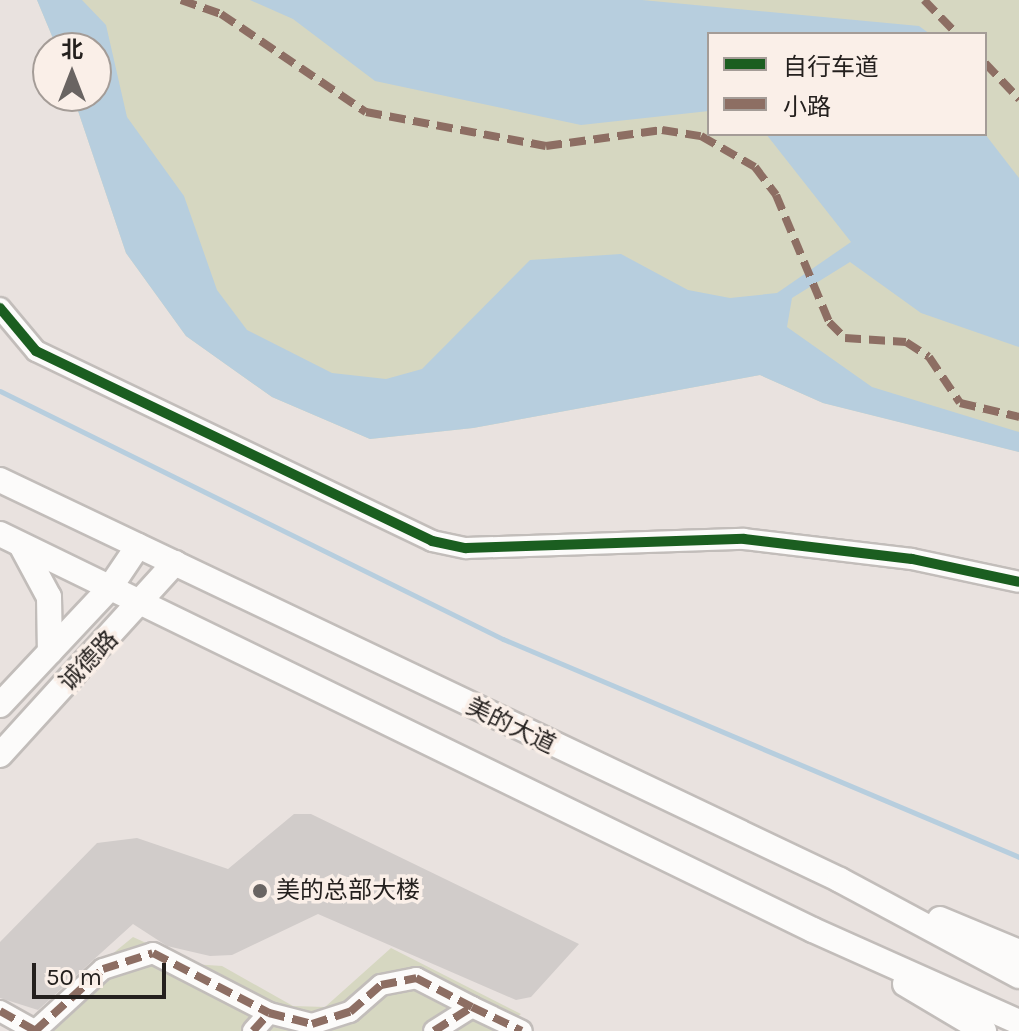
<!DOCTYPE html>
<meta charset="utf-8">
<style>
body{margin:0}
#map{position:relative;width:1019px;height:1031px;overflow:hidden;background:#e9e2df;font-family:Karla,"Noto Sans SC",sans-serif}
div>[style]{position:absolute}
.green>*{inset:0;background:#d6d7c1}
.water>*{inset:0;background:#b7cede}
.stream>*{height:5px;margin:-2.5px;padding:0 2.5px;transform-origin:2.5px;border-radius:2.5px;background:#b7cede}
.building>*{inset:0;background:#d1ccca}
.roads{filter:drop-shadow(2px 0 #c2bdba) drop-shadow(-2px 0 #c2bdba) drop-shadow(0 2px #c2bdba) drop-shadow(0 -2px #c2bdba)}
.minor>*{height:20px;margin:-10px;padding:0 10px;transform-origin:10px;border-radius:10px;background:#fcfbfa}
.major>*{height:24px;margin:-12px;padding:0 12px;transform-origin:12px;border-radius:12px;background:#fcfbfa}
.quiet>*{height:8px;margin-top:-4px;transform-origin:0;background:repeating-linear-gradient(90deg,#8d6e63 0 16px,transparent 0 24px)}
.cycleway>*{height:10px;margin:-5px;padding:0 5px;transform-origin:5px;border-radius:5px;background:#1b5e20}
.dots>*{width:22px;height:22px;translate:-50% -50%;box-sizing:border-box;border:4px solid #faefe8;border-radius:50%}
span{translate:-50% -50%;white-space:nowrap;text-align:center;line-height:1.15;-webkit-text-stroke:7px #faefe8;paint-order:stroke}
.street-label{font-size:24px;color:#24201e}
.poi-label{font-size:24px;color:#24201e}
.left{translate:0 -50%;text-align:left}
.legend{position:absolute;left:707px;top:32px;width:280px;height:104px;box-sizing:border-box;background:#faefe8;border:2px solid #a49c97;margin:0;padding:10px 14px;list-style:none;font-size:24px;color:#24201e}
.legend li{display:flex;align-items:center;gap:16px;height:40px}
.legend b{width:40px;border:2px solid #a49c97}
.north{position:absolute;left:32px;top:32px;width:80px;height:80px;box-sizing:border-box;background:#faefe8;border:2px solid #a49c97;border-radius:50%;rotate:0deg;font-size:22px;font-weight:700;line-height:32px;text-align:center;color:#24201e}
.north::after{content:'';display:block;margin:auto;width:28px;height:36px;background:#696462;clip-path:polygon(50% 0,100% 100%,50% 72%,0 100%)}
.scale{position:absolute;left:32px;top:963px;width:134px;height:36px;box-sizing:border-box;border:4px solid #24201e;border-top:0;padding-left:10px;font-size:24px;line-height:28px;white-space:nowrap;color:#24201e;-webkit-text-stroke:6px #faefe8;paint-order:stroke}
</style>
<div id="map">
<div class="green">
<div style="clip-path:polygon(evenodd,37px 0,1019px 0,1019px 452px,823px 403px,760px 375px,473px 428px,370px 439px,272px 397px,186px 336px,126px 253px,73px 96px,96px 96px,96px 48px,57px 48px,37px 0,709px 34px,985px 34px,985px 134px,709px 134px,709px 34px)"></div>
<div style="clip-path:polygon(133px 937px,192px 964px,222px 966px,293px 1006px,325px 1007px,391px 948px,521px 1014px,501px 1031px,31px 1031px,56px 1000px)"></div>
</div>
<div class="water">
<div style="clip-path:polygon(37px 0,82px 0,106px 25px,127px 117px,184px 196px,217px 290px,247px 330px,332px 373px,386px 379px,422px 369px,530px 260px,621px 254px,688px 290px,730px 298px,777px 293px,851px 242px,766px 134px,985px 134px,1019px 178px,1019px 347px,921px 313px,850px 262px,792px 298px,787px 327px,872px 387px,1019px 432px,1019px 452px,823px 403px,760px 375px,473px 428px,370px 439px,272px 397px,186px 336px,126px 253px,73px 96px,96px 96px,96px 48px,57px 48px)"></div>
<div style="clip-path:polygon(250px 0,642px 0,919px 26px,930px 34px,709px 34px,709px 111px,581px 125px,375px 81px,293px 19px)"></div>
</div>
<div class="stream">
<div style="left:0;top:391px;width:561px;rotate:26.25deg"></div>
<div style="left:503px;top:639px;width:560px;rotate:22.9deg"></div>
</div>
<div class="building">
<div style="clip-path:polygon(294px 814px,311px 814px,579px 944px,531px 997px,516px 1000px,318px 914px,232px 955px,210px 956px,167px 946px,133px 924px,38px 1010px,0 998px,0 942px,97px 843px,137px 838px,228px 869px)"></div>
</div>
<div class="roads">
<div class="minor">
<div style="left:0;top:308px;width:56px;rotate:50.1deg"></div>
<div style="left:36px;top:351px;width:439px;rotate:25.6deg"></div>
<div style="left:432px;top:541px;width:35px;rotate:12deg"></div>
<div style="left:466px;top:548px;width:278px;rotate:-1.9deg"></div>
<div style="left:744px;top:539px;width:169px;rotate:6.8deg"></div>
<div style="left:912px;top:559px;width:109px;rotate:12.1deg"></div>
<div style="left:0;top:1011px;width:41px;rotate:29.1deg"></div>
<div style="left:35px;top:1031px;width:92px;rotate:-42.4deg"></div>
<div style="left:103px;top:969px;width:52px;rotate:-17.7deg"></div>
<div style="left:153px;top:953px;width:131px;rotate:27.3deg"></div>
<div style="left:253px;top:1031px;width:24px;rotate:-48deg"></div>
<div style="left:269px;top:1013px;width:44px;rotate:14.3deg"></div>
<div style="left:312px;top:1024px;width:40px;rotate:-18deg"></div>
<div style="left:350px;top:1012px;width:41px;rotate:-41.1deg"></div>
<div style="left:381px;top:985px;width:36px;rotate:-11deg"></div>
<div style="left:416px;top:978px;width:63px;rotate:27.4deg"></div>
<div style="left:434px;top:1031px;width:45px;rotate:-32.3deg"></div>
<div style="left:472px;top:1007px;width:55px;rotate:25.6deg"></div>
</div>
<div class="major">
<div style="left:0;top:480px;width:930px;rotate:25.46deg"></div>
<div style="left:840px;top:880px;width:203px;rotate:28.2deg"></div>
<div style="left:0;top:534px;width:904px;rotate:25.97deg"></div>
<div style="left:813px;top:930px;width:226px;rotate:24.1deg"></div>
<div style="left:21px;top:545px;width:59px;rotate:61.7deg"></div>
<div style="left:49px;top:597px;width:55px;rotate:89deg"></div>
<div style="left:0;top:705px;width:159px;rotate:-46.8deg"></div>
<div style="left:109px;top:589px;width:52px;rotate:-56deg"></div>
<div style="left:0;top:755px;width:260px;rotate:-47.7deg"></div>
<div style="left:940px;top:919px;width:86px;rotate:22.7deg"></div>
<div style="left:905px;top:984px;width:92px;rotate:30.7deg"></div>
</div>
</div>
<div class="quiet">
<div style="left:181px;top:0;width:42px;rotate:19.3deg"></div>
<div style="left:221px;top:14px;width:175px;rotate:34.1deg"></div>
<div style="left:366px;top:112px;width:183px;rotate:10.7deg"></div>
<div style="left:546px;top:146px;width:117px;rotate:-7.9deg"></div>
<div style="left:662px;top:130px;width:39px;rotate:9deg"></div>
<div style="left:701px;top:136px;width:62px;rotate:29.9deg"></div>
<div style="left:755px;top:167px;width:35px;rotate:53deg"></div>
<div style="left:776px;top:195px;width:138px;rotate:67.3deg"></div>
<div style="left:829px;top:322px;width:23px;rotate:45deg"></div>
<div style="left:845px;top:338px;width:61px;rotate:3.8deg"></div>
<div style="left:906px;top:342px;width:27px;rotate:33deg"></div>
<div style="left:929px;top:357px;width:55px;rotate:56deg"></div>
<div style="left:960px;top:403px;width:61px;rotate:13.3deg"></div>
<div style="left:924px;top:0;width:47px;rotate:45.9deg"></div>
<div style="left:985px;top:63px;width:50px;rotate:46.6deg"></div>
<div style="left:0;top:1011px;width:41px;rotate:29.1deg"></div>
<div style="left:35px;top:1031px;width:92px;rotate:-42.4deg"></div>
<div style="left:103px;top:969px;width:52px;rotate:-17.7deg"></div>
<div style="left:153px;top:953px;width:131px;rotate:27.3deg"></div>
<div style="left:253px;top:1031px;width:24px;rotate:-48deg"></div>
<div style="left:269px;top:1013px;width:44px;rotate:14.3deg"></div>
<div style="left:312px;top:1024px;width:40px;rotate:-18deg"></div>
<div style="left:350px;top:1012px;width:41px;rotate:-41.1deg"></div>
<div style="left:381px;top:985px;width:36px;rotate:-11deg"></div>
<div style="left:416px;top:978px;width:63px;rotate:27.4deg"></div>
<div style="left:434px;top:1031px;width:45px;rotate:-32.3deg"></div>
<div style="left:472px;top:1007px;width:55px;rotate:25.6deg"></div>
</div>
<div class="cycleway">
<div style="left:0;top:308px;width:56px;rotate:50.1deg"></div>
<div style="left:36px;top:351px;width:439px;rotate:25.6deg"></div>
<div style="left:432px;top:541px;width:35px;rotate:12deg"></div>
<div style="left:466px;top:548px;width:278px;rotate:-1.9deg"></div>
<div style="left:744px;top:539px;width:169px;rotate:6.8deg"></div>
<div style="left:912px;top:559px;width:109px;rotate:12.1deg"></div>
</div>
<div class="dots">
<div style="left:260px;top:891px;background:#696462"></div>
</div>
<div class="street-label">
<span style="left:89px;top:661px;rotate:-46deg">诚德路</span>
<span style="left:511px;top:726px;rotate:26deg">美的大道</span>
</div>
<div class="poi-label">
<span class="left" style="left:276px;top:891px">美的总部大楼</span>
</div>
<ul class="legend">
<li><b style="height:10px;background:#1b5e20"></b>自行车道</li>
<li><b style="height:10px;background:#8d6e63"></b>小路</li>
</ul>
<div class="north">北</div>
<div class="scale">50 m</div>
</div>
